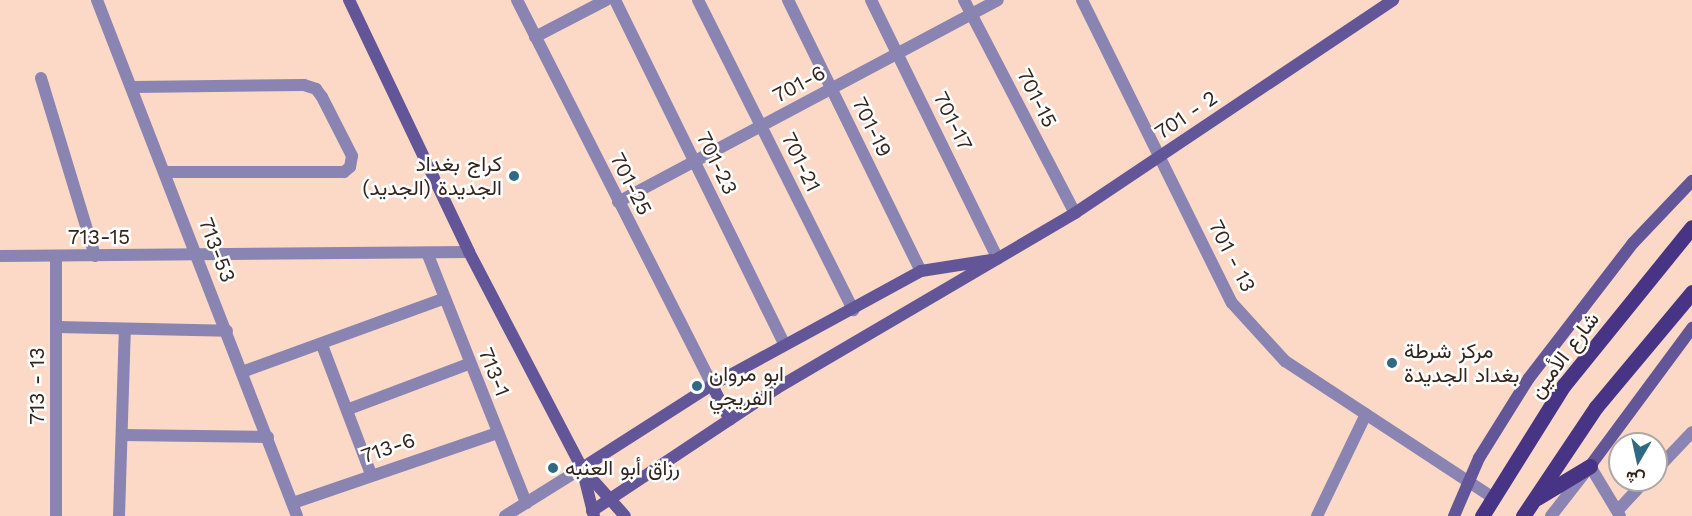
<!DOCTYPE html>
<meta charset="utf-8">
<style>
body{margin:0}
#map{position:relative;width:1692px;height:516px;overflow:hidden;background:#fcd9c6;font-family:"Work Sans",Vazirmatn,sans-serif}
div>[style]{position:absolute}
.street>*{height:12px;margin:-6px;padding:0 6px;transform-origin:6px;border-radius:6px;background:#8a84b2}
.secondary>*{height:12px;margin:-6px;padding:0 6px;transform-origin:6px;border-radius:6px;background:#625699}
.primary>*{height:15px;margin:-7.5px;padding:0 7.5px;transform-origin:7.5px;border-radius:7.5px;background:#473485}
.dots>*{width:16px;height:16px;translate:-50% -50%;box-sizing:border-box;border:3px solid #fff;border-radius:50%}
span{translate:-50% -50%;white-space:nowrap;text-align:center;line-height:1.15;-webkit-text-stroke:5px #fff;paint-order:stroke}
.street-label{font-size:21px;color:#34241b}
.poi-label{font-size:21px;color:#34241b}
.right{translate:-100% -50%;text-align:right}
.left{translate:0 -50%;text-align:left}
.north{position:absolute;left:1608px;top:432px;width:60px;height:60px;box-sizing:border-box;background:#fff;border:2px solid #aea7a4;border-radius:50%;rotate:189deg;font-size:16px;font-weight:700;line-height:24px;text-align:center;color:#34241b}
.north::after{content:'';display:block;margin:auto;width:21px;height:27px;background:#306983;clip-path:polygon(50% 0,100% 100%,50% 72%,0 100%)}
</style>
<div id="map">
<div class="street">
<div style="left:97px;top:0;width:553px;rotate:68.81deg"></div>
<div style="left:517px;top:0;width:432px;rotate:63.1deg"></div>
<div style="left:615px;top:0;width:382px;rotate:63.8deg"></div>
<div style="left:698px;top:0;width:347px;rotate:63.4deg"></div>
<div style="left:788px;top:0;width:302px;rotate:63.9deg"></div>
<div style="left:871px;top:0;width:288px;rotate:63.9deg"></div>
<div style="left:964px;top:0;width:240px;rotate:62.5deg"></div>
<div style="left:1082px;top:0;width:338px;rotate:63.7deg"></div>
<div style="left:1232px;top:303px;width:79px;rotate:47.6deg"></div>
<div style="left:1285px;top:361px;width:248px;rotate:33.3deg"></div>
<div style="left:535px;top:37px;width:80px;rotate:-27.5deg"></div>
<div style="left:41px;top:78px;width:186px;rotate:73.1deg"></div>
<div style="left:133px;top:87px;width:171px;rotate:-0.7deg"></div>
<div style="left:304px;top:85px;width:13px;rotate:18deg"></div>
<div style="left:316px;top:89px;width:10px;rotate:53deg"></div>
<div style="left:322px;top:97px;width:66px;rotate:63deg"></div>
<div style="left:352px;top:156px;width:11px;rotate:100deg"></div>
<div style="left:350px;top:167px;width:8px;rotate:140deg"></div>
<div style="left:344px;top:172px;width:177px;rotate:180deg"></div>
<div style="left:618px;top:202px;width:430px;rotate:-28deg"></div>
<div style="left:428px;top:255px;width:267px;rotate:68.4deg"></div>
<div style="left:0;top:256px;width:469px;rotate:-0.5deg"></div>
<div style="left:57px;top:327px;width:170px;rotate:1.3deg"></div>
<div style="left:322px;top:345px;width:138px;rotate:69.2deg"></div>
<div style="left:242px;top:372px;width:214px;rotate:-20deg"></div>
<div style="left:349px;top:409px;width:128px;rotate:-20.6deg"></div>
<div style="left:122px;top:435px;width:146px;rotate:0.8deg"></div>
<div style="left:1656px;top:470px;width:52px;rotate:-46.5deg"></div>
<div style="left:293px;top:503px;width:216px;rotate:-18.9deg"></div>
<div style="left:1618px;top:510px;width:41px;rotate:-47deg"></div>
<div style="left:56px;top:516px;width:260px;rotate:-90deg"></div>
<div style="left:119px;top:516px;width:186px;rotate:-88.2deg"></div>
<div style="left:505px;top:516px;width:91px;rotate:-31.9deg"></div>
<div style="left:1317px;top:516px;width:113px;rotate:-64.3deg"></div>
<div style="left:1551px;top:516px;width:63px;rotate:-52deg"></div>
<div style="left:1590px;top:466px;width:58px;rotate:59deg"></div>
</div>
<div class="secondary">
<div style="left:349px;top:0;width:279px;rotate:64.5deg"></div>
<div style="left:469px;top:252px;width:244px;rotate:62.4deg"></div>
<div style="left:582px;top:468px;width:64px;rotate:48.1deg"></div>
<div style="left:712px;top:385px;width:39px;rotate:63deg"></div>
<div style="left:1590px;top:466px;width:172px;rotate:-53.5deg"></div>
<div style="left:582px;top:468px;width:154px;rotate:-32.6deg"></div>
<div style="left:712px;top:385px;width:238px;rotate:-28.6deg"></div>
<div style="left:921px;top:271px;width:71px;rotate:-8.9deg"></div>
<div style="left:582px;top:468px;width:49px;rotate:76deg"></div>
<div style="left:592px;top:511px;width:222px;rotate:-33.6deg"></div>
<div style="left:777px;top:388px;width:346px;rotate:-30.4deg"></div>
<div style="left:1075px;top:213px;width:383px;rotate:-33.8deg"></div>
<div style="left:1454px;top:516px;width:63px;rotate:-66.7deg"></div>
<div style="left:1479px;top:458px;width:94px;rotate:-58deg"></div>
<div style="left:1529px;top:378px;width:170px;rotate:-52.4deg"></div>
<div style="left:1633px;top:243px;width:86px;rotate:-46.4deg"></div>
</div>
<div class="primary">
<div style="left:1537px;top:498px;width:62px;rotate:-31.1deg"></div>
<div style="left:1482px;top:516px;width:155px;rotate:-58deg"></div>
<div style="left:1564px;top:385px;width:203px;rotate:-51deg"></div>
<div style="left:1523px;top:516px;width:131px;rotate:-56.2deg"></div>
<div style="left:1596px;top:407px;width:150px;rotate:-50.1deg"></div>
</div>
<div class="dots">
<div style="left:514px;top:176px;background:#306983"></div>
<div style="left:1392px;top:363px;background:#306983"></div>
<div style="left:697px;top:386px;background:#306983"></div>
<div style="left:553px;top:468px;background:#306983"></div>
</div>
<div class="street-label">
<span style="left:799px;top:84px;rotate:-28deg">701-6</span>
<span style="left:1037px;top:98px;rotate:63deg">701-15</span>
<span style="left:1186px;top:115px;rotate:-34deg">701 - 2</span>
<span style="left:953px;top:121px;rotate:64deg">701-17</span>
<span style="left:872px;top:127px;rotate:64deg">701-19</span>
<span style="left:801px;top:162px;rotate:64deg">701-21</span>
<span style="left:717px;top:163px;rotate:64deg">701-23</span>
<span style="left:631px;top:184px;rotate:63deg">701-25</span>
<span style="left:99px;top:237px">713-15</span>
<span style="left:217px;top:250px;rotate:69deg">713-53</span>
<span style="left:1232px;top:256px;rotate:63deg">701 - 13</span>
<span style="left:1564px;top:355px;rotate:-53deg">شارع الأمين</span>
<span style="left:494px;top:372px;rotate:68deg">713-1</span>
<span style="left:37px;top:386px;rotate:-90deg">713 - 13</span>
<span style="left:388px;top:448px;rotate:-19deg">713-6</span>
</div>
<div class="poi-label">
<span class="right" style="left:502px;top:176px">كراج بغداد<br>الجديدة (الجديد)</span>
<span class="left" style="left:1404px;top:363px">مركز شرطة<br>بغداد الجديدة</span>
<span class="left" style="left:709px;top:386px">ابو مروان<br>الفريجي</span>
<span class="left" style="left:565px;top:468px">رزاق أبو العنبه</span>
</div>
<div class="north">ش</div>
</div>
